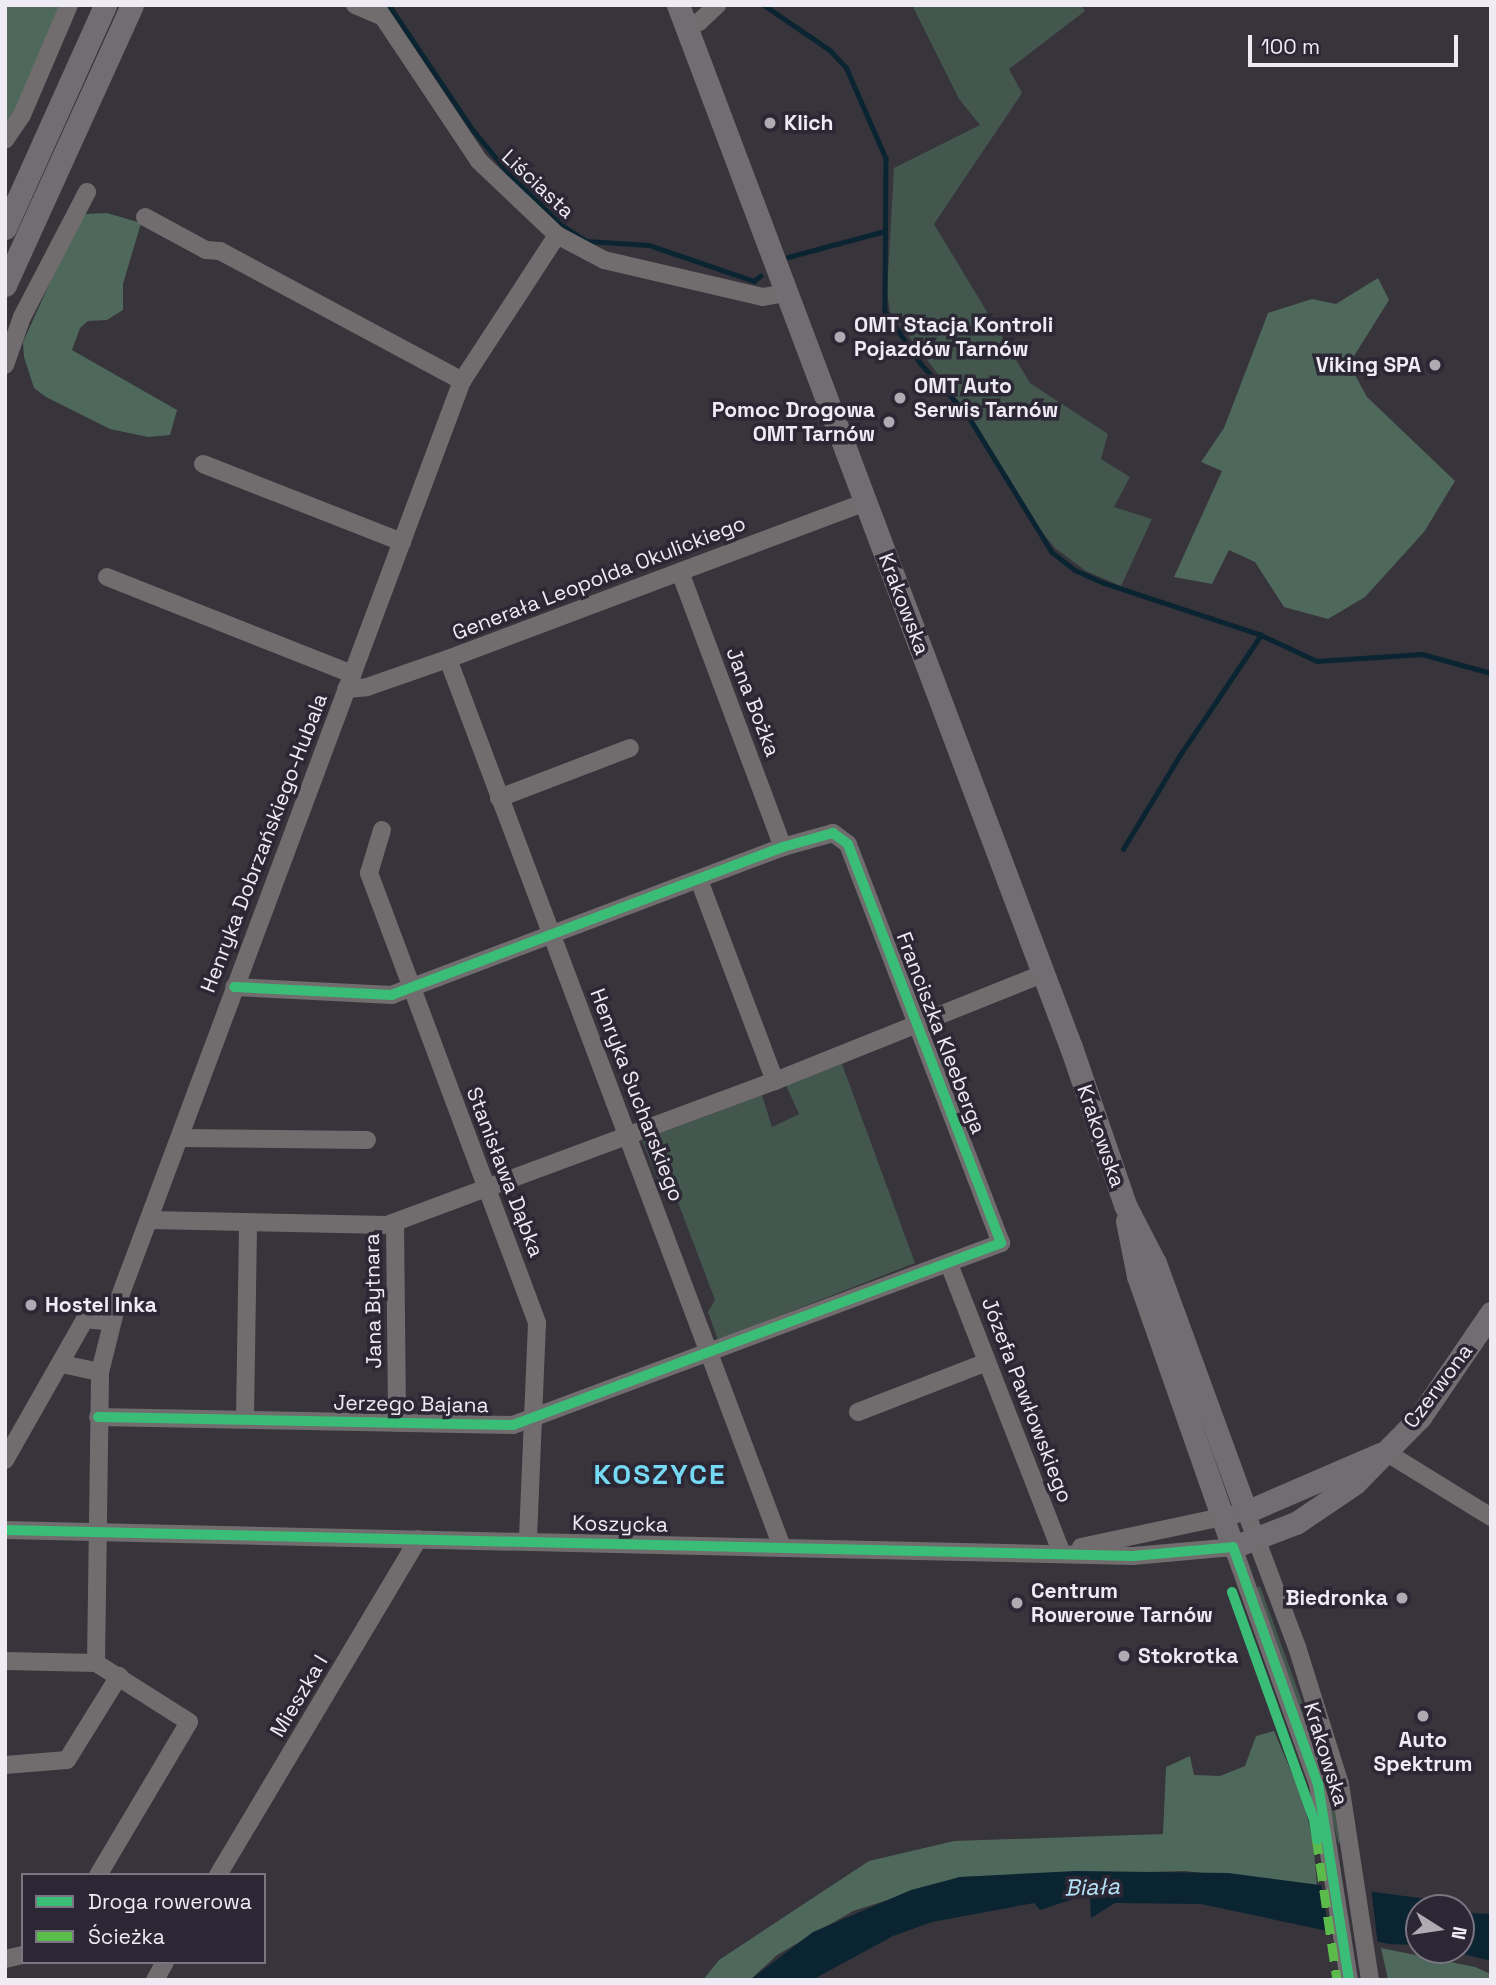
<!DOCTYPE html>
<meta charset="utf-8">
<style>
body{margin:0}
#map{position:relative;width:1496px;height:1985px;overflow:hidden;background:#37343b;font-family:"Space Grotesk",sans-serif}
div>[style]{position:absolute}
.green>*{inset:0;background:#43574e}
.forest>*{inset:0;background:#4f685c}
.water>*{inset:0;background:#0a2531}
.pier>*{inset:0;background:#37343b}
.stream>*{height:4.5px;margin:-2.25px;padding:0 2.25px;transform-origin:2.25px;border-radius:2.25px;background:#0a2531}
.minor>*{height:18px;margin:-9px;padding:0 9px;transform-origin:9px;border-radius:9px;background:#716c6e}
.major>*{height:23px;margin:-11.5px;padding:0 11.5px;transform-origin:11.5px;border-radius:11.5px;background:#726d71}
.quiet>*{height:9px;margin-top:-4.5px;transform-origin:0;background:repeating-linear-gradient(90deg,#5cbc4b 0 18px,transparent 0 27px)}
.cycleway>*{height:10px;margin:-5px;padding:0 5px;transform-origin:5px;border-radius:5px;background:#3abd76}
.dots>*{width:19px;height:19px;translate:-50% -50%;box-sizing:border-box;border:4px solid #2c2734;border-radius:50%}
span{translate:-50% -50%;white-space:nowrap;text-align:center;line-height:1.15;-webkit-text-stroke:7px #2c2734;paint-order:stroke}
.poi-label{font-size:21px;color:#eeebf4;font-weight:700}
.left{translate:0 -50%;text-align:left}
.right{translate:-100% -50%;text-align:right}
.street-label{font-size:21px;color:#eeebf4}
.water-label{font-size:23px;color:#b4e3f8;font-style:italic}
.district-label{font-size:28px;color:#76d9f4;font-weight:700;letter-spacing:2px}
.frame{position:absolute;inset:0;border:7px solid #eeebf4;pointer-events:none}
.legend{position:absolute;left:21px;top:1873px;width:245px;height:91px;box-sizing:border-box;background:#2c2734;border:2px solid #7a7581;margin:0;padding:9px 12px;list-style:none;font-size:21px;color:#eeebf4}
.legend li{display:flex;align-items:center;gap:14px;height:35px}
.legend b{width:35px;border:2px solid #7a7581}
.north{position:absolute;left:1405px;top:1894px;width:70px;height:70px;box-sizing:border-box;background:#2c2734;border:2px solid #7a7581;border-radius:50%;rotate:102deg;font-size:19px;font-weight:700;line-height:28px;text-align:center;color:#eeebf4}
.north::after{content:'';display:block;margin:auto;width:24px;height:32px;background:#aeabb3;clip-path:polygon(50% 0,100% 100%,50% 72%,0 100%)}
.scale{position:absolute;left:1248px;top:35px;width:210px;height:32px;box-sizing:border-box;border:4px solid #eeebf4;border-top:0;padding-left:9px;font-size:21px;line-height:24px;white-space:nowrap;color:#eeebf4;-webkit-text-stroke:5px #2c2734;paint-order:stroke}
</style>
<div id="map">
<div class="green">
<div style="clip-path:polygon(912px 5px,1081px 5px,1085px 11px,1009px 69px,1022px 93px,934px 224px,1030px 383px,1108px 434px,1101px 459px,1130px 477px,1114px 507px,1152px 519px,1121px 586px,1086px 571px,1055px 548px,1036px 525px,961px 404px,890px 312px,887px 291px,894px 168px,980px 125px,959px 99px)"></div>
<div style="clip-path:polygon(842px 1064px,915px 1263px,718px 1340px,708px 1312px,715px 1300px,676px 1197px,674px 1192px,663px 1193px,642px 1140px,762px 1095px,772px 1127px,799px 1114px,786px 1085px)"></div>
<div style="clip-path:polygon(1260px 1586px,1331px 1782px,1343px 1842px,1338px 1843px,1318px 1757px,1255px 1588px)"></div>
</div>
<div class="forest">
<div style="clip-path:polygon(5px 5px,69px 5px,5px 134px)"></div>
<div style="clip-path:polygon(107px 213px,141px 223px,123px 284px,123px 310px,107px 320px,88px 321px,80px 328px,72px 350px,177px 410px,170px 435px,148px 437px,110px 429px,46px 397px,34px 388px,24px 357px,23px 342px,78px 221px,86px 214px)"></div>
<div style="clip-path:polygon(1378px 278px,1389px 300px,1349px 364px,1367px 397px,1455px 481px,1424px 532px,1365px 597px,1328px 619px,1284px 607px,1255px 562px,1229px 550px,1212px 584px,1174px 577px,1222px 471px,1201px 462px,1224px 428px,1268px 313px,1312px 299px,1336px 304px)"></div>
<div style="clip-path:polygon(1274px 1731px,1303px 1800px,1313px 1840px,1317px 1886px,1185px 1871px,960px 1877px,853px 1911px,777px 1955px,750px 1980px,703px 1980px,719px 1960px,869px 1861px,954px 1841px,1163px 1834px,1166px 1767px,1190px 1756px,1194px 1775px,1220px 1776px,1245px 1766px,1256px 1736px)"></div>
<div style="clip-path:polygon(1381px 1948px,1475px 1967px,1491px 1974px,1491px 1980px,1388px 1980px)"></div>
</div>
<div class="water">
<div style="clip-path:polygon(1076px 1871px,1228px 1873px,1458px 1903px,1463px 1907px,1464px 1913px,1491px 1914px,1491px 1961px,1448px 1950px,1461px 1950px,1461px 1908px,1419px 1908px,1419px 1945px,1389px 1944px,1201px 1904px,1115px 1903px,1091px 1918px,1090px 1898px,1082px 1896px,1040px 1910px,1034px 1903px,932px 1922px,893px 1936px,812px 1980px,750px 1980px,813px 1932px,911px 1890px,960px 1877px)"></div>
</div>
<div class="pier">
<div style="clip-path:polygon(1321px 1883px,1371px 1888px,1378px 1945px,1329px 1932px)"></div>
</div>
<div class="stream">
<div style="left:389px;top:5px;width:151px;rotate:56.1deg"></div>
<div style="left:473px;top:130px;width:60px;rotate:50.4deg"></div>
<div style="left:511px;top:176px;width:72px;rotate:43.9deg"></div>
<div style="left:563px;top:226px;width:27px;rotate:33deg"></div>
<div style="left:586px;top:241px;width:63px;rotate:3.6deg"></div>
<div style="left:649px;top:245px;width:111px;rotate:18.9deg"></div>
<div style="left:754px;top:281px;width:8px;rotate:-40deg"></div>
<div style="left:764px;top:5px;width:80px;rotate:34.3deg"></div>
<div style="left:830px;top:50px;width:23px;rotate:47deg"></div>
<div style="left:846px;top:67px;width:99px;rotate:66.3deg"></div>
<div style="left:886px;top:158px;width:153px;rotate:90.4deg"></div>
<div style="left:885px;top:311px;width:64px;rotate:55.8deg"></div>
<div style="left:921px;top:364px;width:68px;rotate:47.4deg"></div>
<div style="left:967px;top:414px;width:162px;rotate:58.4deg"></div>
<div style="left:1052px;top:552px;width:29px;rotate:38deg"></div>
<div style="left:1075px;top:570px;width:32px;rotate:24deg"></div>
<div style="left:1104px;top:583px;width:163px;rotate:18.2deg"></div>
<div style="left:1259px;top:634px;width:64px;rotate:25deg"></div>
<div style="left:1317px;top:661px;width:105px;rotate:-3.8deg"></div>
<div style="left:1422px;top:654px;width:72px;rotate:15.4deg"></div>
<div style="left:788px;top:257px;width:100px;rotate:-15deg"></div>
<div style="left:1123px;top:849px;width:110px;rotate:-58.8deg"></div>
<div style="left:1180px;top:755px;width:145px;rotate:-56deg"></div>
</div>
<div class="minor">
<div style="left:355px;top:5px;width:30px;rotate:23deg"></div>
<div style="left:375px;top:5px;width:187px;rotate:56.3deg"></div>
<div style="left:479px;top:161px;width:108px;rotate:43.5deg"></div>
<div style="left:557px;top:235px;width:53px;rotate:28deg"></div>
<div style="left:604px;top:260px;width:163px;rotate:13.1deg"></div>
<div style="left:763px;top:297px;width:23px;rotate:-10deg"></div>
<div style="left:685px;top:26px;width:15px;rotate:-16deg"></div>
<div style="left:699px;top:22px;width:25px;rotate:-43deg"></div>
<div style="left:5px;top:140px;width:30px;rotate:-56deg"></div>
<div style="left:22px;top:115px;width:120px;rotate:-66.9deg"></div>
<div style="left:145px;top:217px;width:69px;rotate:28.4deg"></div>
<div style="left:206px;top:250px;width:14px;rotate:4deg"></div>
<div style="left:220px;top:251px;width:275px;rotate:28.2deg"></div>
<div style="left:5px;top:365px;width:51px;rotate:-70.5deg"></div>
<div style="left:22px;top:317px;width:141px;rotate:-62.5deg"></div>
<div style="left:203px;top:464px;width:214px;rotate:21.4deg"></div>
<div style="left:680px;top:572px;width:294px;rotate:69.5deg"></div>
<div style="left:107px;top:577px;width:264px;rotate:21.6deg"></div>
<div style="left:448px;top:659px;width:949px;rotate:69.39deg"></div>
<div style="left:346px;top:689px;width:21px;rotate:-5deg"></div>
<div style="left:367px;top:687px;width:86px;rotate:-19.1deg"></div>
<div style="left:448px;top:659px;width:446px;rotate:-20.6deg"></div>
<div style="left:499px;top:798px;width:140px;rotate:-20.9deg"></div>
<div style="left:382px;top:830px;width:45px;rotate:106.8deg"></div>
<div style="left:369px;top:873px;width:480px;rotate:69.5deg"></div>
<div style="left:537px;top:1323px;width:219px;rotate:92.4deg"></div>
<div style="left:699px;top:880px;width:215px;rotate:69.3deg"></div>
<div style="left:181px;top:1138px;width:186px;rotate:0.6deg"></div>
<div style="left:150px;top:1220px;width:237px;rotate:1.2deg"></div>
<div style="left:387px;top:1225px;width:414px;rotate:-20.4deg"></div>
<div style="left:775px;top:1081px;width:289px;rotate:-21.8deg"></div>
<div style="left:395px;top:1222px;width:201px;rotate:89.4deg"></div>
<div style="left:949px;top:1264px;width:309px;rotate:68.7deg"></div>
<div style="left:62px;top:1364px;width:39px;rotate:12deg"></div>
<div style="left:858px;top:1412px;width:138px;rotate:-21.2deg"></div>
<div style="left:98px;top:1417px;width:415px;rotate:1.1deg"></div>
<div style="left:513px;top:1425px;width:521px;rotate:-20.45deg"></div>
<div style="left:1001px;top:1243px;width:427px;rotate:-111deg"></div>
<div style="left:848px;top:844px;width:19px;rotate:-144deg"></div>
<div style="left:833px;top:833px;width:52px;rotate:164.4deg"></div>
<div style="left:783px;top:847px;width:418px;rotate:159.3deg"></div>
<div style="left:392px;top:995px;width:158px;rotate:-177.1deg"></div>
<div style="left:245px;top:1418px;width:194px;rotate:-89.1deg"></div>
<div style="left:1384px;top:1451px;width:126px;rotate:31.7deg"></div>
<div style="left:5px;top:1460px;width:162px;rotate:-60.4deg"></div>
<div style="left:85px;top:1319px;width:27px;rotate:6deg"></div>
<div style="left:5px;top:1530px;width:1128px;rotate:1.32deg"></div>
<div style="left:1133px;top:1556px;width:100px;rotate:-5.1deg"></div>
<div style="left:1233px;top:1547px;width:252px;rotate:70.3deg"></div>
<div style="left:1318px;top:1784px;width:198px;rotate:81deg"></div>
<div style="left:1081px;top:1547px;width:169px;rotate:-12deg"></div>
<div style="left:1246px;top:1512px;width:144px;rotate:69.3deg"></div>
<div style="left:1297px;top:1647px;width:144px;rotate:72.6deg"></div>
<div style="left:1340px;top:1784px;width:198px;rotate:81.3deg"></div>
<div style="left:5px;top:1661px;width:91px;rotate:1.3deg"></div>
<div style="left:96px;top:1663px;width:110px;rotate:32.4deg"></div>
<div style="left:189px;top:1722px;width:178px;rotate:120.7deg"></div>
<div style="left:96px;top:1663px;width:291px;rotate:-89.2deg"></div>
<div style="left:100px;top:1372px;width:70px;rotate:-76deg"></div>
<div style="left:117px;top:1304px;width:985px;rotate:-69.51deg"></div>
<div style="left:462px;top:381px;width:174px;rotate:-56.9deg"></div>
<div style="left:5px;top:1765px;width:62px;rotate:-4.6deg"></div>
<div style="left:67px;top:1760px;width:99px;rotate:-58.2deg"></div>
<div style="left:218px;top:1875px;width:391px;rotate:-59.2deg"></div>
<div style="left:5px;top:1959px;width:18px;rotate:-13deg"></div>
<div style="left:155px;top:1980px;width:21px;rotate:-61deg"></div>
</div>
<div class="major">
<div style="left:678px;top:5px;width:1114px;rotate:69.34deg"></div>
<div style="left:1071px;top:1047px;width:167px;rotate:71.1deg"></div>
<div style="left:1125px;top:1205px;width:65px;rotate:62.7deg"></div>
<div style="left:1155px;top:1263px;width:265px;rotate:69.9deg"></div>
<div style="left:1246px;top:1512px;width:146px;rotate:-23.4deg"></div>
<div style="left:5px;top:228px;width:244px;rotate:-65.8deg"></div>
<div style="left:5px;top:285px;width:307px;rotate:-65.6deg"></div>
<div style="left:1127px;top:1221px;width:56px;rotate:78.7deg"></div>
<div style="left:1138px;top:1276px;width:287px;rotate:70.7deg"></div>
<div style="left:1233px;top:1547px;width:67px;rotate:-20.9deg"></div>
<div style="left:1296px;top:1523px;width:71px;rotate:-34.1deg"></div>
<div style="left:1355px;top:1483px;width:93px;rotate:-45.4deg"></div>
<div style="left:1420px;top:1417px;width:126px;rotate:-55.7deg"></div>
</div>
<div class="quiet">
<div style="left:1316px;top:1836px;width:146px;rotate:81.7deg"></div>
</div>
<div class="cycleway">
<div style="left:98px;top:1417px;width:415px;rotate:1.1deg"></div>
<div style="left:513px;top:1425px;width:521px;rotate:-20.45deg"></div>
<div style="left:1001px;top:1243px;width:427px;rotate:-111deg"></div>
<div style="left:848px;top:844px;width:19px;rotate:-144deg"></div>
<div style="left:833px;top:833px;width:52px;rotate:164.4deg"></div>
<div style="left:783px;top:847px;width:418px;rotate:159.3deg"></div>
<div style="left:392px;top:995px;width:158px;rotate:-177.1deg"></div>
<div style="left:5px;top:1530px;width:1128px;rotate:1.32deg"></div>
<div style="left:1133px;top:1556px;width:100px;rotate:-5.1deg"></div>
<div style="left:1233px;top:1547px;width:252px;rotate:70.3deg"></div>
<div style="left:1318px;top:1784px;width:198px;rotate:81deg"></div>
<div style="left:1232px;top:1592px;width:242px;rotate:70.2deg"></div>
<div style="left:1314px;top:1820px;width:20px;rotate:81deg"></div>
</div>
<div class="dots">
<div style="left:770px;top:123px;background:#aeabb3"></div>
<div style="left:840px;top:337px;background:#aeabb3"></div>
<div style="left:1435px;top:365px;background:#aeabb3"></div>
<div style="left:900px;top:398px;background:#aeabb3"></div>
<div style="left:889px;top:422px;background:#aeabb3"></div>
<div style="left:31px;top:1305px;background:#aeabb3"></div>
<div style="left:1402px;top:1598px;background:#aeabb3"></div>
<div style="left:1017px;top:1603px;background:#aeabb3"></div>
<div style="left:1124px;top:1656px;background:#aeabb3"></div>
<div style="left:1423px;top:1716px;background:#aeabb3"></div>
</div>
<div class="poi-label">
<span class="left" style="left:784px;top:123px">Klich</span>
<span class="left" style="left:854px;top:337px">OMT Stacja Kontroli<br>Pojazdów Tarnów</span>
<span class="right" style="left:1421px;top:365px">Viking SPA</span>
<span class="left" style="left:914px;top:398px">OMT Auto<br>Serwis Tarnów</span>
<span class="right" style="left:875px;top:422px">Pomoc Drogowa<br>OMT Tarnów</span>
<span class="left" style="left:45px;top:1305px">Hostel Inka</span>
<span class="left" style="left:1031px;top:1603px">Centrum<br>Rowerowe Tarnów</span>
<span class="right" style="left:1388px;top:1598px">Biedronka</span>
<span class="left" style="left:1138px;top:1656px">Stokrotka</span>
<span style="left:1423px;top:1752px">Auto<br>Spektrum</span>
</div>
<div class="street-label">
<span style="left:538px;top:184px;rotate:43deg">Liściasta</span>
<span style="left:599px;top:578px;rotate:-21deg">Generała Leopolda Okulickiego</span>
<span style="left:904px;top:604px;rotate:69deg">Krakowska</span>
<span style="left:753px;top:702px;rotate:69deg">Jana Bożka</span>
<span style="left:264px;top:843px;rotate:-69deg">Henryka Dobrzańskiego-Hubala</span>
<span style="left:941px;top:1033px;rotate:69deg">Franciszka Kleeberga</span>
<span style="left:637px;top:1095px;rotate:69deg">Henryka Sucharskiego</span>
<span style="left:1101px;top:1136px;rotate:71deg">Krakowska</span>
<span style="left:505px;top:1172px;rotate:69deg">Stanisława Dąbka</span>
<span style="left:373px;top:1301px;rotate:-91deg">Jana Bytnara</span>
<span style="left:1438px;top:1386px;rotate:-53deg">Czerwona</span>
<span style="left:1027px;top:1400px;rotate:69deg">Józefa Pawłowskiego</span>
<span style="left:411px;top:1404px;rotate:1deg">Jerzego Bajana</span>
<span style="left:620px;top:1524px;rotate:1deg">Koszycka</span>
<span style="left:299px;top:1696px;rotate:-59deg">Mieszka I</span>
<span style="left:1326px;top:1754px;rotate:73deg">Krakowska</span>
</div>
<div class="water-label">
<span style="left:1092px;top:1887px;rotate:-2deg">Biała</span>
</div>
<div class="district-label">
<span style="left:660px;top:1474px">KOSZYCE</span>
</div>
<div class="frame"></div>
<ul class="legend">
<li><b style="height:9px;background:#3abd76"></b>Droga rowerowa</li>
<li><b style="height:9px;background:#5cbc4b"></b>Ścieżka</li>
</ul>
<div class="north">N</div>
<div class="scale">100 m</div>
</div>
